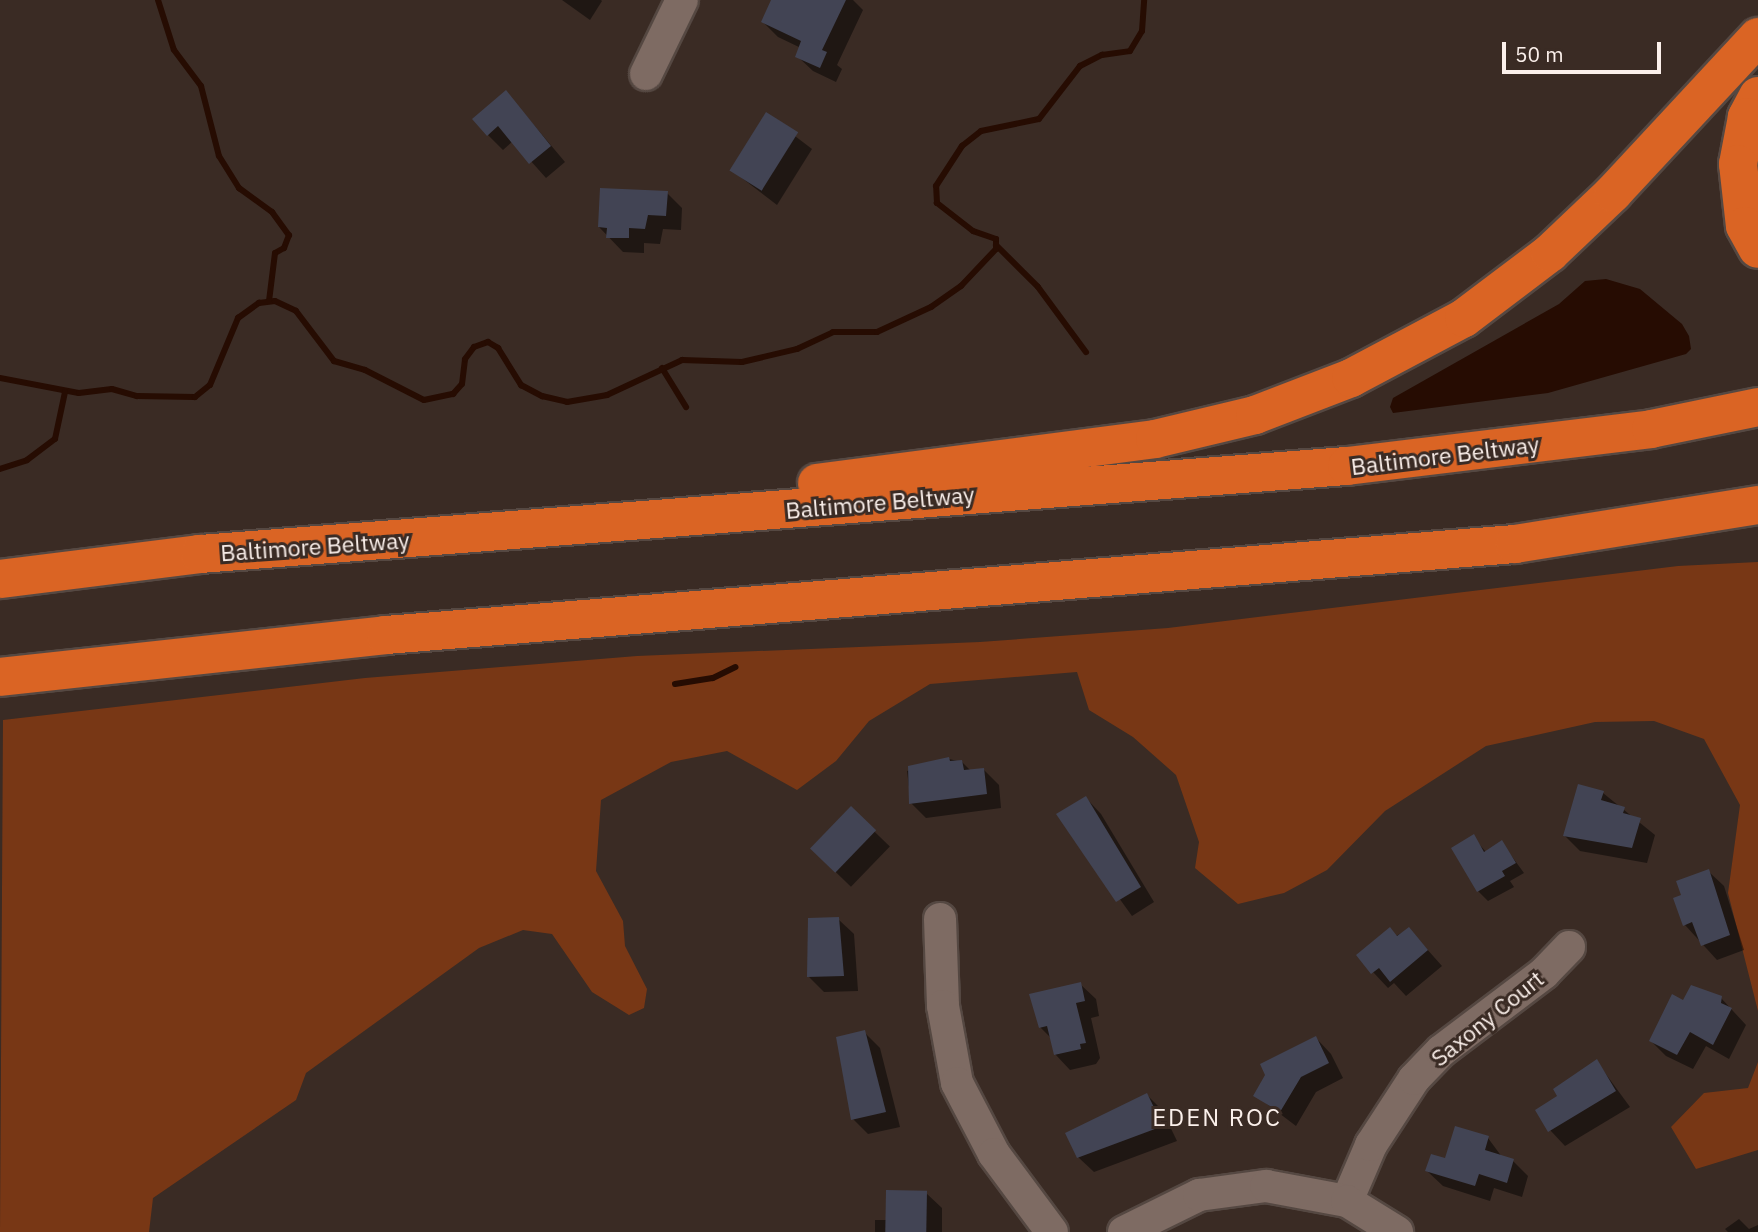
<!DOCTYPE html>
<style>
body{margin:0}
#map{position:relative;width:1758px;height:1232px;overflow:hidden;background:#3a2b24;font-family:"IBM Plex Sans",sans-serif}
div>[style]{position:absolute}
.green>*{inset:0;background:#783715}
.water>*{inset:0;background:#260c02}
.shadow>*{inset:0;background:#0007;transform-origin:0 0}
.stream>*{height:6px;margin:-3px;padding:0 3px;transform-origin:3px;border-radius:3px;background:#260c02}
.building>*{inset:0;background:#424454;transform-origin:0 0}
.roads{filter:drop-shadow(2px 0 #554842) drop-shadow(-2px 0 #554842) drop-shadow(0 2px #554842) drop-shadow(0 -2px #554842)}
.minor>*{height:32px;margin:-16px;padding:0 16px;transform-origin:16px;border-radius:16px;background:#7e6b63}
.highway>*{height:38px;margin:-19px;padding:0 19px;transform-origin:19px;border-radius:19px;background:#da6424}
span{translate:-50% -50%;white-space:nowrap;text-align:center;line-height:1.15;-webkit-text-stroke:6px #3a2b24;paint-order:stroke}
.street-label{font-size:23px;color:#fbf0eb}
.neighbourhood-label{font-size:24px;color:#fbf0eb;letter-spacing:2px}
.scale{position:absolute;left:1502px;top:42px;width:159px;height:32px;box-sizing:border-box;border:4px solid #fbf0eb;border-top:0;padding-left:9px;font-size:21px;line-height:24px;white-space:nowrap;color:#fbf0eb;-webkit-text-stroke:5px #3a2b24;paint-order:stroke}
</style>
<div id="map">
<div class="green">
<div style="clip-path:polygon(1758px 562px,1758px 1011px,1728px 893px,1740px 805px,1704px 739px,1654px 721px,1595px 722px,1486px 746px,1385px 811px,1327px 870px,1284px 893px,1238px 904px,1195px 868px,1199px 842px,1176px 775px,1133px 737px,1089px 710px,1077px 672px,930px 684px,869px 721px,836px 761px,797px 790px,727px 751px,671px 762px,601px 800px,596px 871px,623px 921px,625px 946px,647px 989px,644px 1008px,629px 1015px,592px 992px,552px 934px,523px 930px,479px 948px,306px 1073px,296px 1100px,153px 1198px,149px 1232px,0 1232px,3px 720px,365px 678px,637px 656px,980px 642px,1168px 628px,1678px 566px)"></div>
<div style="clip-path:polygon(1758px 1062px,1758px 1150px,1696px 1169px,1671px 1127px,1704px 1093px,1748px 1088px)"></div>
</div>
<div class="water">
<div style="clip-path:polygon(1606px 279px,1640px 289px,1682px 324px,1689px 336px,1691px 349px,1686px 354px,1548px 393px,1393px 413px,1390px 407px,1393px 398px,1559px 304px,1585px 281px)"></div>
</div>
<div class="shadow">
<div style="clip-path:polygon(562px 0,601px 0,602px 1px,590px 20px)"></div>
<div style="clip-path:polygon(773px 0,853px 0,863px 10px,837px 65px,842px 69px,836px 82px,813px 71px,797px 56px,801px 48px,778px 37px,763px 22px)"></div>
<div style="clip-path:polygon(506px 92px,565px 162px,546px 178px,513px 141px,503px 150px,488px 135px)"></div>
<div style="clip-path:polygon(766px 114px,812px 149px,777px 205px,734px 172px)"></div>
<div style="clip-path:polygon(667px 193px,682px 208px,681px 230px,663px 229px,660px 244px,644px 243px,644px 253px,623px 252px,599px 227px)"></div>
<div style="clip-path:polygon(949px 759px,962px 762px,971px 771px,983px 769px,999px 785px,1001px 808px,926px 818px,911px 803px,907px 771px)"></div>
<div style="clip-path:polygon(1603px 793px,1655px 835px,1647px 863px,1580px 851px,1565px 836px)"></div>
<div style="clip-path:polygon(1086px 798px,1101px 814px,1154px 902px,1132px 916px,1059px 815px)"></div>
<div style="left:851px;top:809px;width:54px;height:56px;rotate:44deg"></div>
<div style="clip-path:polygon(1473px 837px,1486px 852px,1502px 843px,1524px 873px,1510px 881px,1514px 887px,1488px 901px,1478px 891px)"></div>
<div style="clip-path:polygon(1708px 871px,1724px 886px,1744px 950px,1717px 960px,1685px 925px,1683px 896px)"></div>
<div style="clip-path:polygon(838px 919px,854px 934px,858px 991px,824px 992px,809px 977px)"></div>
<div style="clip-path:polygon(1409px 929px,1442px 966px,1406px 996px,1394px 983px,1388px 988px,1358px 956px)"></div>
<div style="clip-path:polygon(1080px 984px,1096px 999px,1099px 1016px,1091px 1018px,1100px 1058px,1096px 1064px,1070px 1070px,1055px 1054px,1051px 1038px,1040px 1027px)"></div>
<div style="clip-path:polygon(1721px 998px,1746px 1025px,1729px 1059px,1706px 1046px,1693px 1069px,1666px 1056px,1651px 1041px,1684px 1002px)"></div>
<div style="clip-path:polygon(864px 1032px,880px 1048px,900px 1127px,868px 1134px,853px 1119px)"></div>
<div style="clip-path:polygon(1316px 1038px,1331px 1054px,1343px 1078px,1316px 1092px,1296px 1126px,1255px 1095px)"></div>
<div style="clip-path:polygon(1597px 1062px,1630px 1107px,1565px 1146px,1550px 1130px,1560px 1097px)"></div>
<div style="clip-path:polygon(1147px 1095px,1162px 1110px,1177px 1141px,1094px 1172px,1078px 1157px)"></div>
<div style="clip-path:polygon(1488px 1138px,1502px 1157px,1513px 1161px,1528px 1176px,1522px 1197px,1494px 1188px,1490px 1201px,1443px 1186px,1427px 1171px)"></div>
<div style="clip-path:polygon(926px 1193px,942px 1208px,942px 1232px,875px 1232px,875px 1220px,887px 1220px)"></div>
<div style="clip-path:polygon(1739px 1219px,1749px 1229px,1758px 1225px,1758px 1232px,1728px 1232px,1725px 1229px)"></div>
</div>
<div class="stream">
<div style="left:158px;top:0;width:52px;rotate:72.3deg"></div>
<div style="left:174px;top:50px;width:45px;rotate:53.1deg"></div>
<div style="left:201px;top:86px;width:72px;rotate:75.6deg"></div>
<div style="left:219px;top:156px;width:38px;rotate:58deg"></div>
<div style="left:239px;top:188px;width:41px;rotate:36deg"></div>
<div style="left:272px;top:212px;width:29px;rotate:54deg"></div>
<div style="left:289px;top:235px;width:14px;rotate:111deg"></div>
<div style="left:284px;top:248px;width:10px;rotate:151deg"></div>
<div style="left:275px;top:253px;width:48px;rotate:97.1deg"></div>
<div style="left:996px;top:245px;width:59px;rotate:45deg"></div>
<div style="left:1038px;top:287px;width:81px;rotate:53.6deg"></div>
<div style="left:662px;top:368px;width:46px;rotate:58.4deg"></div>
<div style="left:0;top:378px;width:80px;rotate:10.8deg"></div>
<div style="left:79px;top:393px;width:33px;rotate:-7deg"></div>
<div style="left:112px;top:389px;width:26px;rotate:16deg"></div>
<div style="left:137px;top:396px;width:58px;rotate:1deg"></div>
<div style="left:195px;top:397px;width:19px;rotate:-39deg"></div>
<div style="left:210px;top:385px;width:73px;rotate:-67.3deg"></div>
<div style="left:238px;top:318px;width:26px;rotate:-36deg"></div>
<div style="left:259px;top:303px;width:16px;rotate:-7deg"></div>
<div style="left:275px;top:301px;width:23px;rotate:25deg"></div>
<div style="left:296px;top:311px;width:63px;rotate:52.8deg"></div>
<div style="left:334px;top:361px;width:32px;rotate:16deg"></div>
<div style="left:365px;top:370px;width:66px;rotate:27deg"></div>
<div style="left:424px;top:400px;width:30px;rotate:-12deg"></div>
<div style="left:453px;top:394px;width:13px;rotate:-48deg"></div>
<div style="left:462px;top:384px;width:25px;rotate:-83deg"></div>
<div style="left:465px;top:359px;width:15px;rotate:-53deg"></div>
<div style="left:474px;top:347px;width:15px;rotate:-20deg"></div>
<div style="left:488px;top:342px;width:12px;rotate:31deg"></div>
<div style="left:498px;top:348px;width:44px;rotate:58.1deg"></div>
<div style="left:521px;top:385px;width:24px;rotate:28deg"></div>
<div style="left:542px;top:396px;width:26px;rotate:13deg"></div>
<div style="left:567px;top:402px;width:41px;rotate:-9.9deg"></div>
<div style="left:607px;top:395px;width:83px;rotate:-25deg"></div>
<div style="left:682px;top:360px;width:60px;rotate:1.9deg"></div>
<div style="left:742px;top:362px;width:57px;rotate:-13.3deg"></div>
<div style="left:797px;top:349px;width:40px;rotate:-25deg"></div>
<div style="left:833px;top:332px;width:44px"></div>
<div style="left:877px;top:332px;width:60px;rotate:-24.8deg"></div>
<div style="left:931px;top:307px;width:37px;rotate:-35deg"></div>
<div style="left:961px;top:286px;width:51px;rotate:-46.6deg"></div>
<div style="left:996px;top:249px;width:10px;rotate:-90deg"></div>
<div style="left:996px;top:239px;width:24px;rotate:-161deg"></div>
<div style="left:973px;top:231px;width:46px;rotate:-142.1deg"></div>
<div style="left:937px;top:203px;width:17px;rotate:-93deg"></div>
<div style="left:936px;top:186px;width:48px;rotate:-57deg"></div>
<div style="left:962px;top:146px;width:24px;rotate:-38deg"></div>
<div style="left:981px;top:131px;width:59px;rotate:-11.7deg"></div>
<div style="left:1039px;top:119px;width:67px;rotate:-52.3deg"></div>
<div style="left:1080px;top:66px;width:25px;rotate:-27deg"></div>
<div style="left:1102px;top:55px;width:28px;rotate:-8deg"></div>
<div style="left:1130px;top:51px;width:23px;rotate:-59deg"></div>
<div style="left:1142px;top:31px;width:31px;rotate:-86deg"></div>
<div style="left:0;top:469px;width:28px;rotate:-18deg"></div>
<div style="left:27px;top:460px;width:35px;rotate:-37deg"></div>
<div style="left:55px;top:439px;width:48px;rotate:-78deg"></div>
<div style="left:675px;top:684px;width:38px;rotate:-9deg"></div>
<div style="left:713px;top:678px;width:25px;rotate:-26deg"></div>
</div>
<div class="building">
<div style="clip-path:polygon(771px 0,846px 0,822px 50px,827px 52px,820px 68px,795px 57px,801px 41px,761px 22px)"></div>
<div style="clip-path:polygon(506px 90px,551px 146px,529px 164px,498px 126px,487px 136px,472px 119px)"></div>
<div style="left:766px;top:112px;width:38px;height:69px;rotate:32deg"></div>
<div style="clip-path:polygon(600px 188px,668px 191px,666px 216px,648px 215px,645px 229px,629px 228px,629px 238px,606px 238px,607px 228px,598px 227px)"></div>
<div style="clip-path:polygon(949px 757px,950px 761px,962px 760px,964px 770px,984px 768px,987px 794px,909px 804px,908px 766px)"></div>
<div style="clip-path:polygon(1578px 784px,1604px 791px,1601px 800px,1625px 807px,1623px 813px,1641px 818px,1632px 848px,1563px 836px)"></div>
<div style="clip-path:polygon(1086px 796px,1141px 887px,1116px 902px,1056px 814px)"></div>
<div style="left:851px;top:806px;width:35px;height:59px;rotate:44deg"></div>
<div style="clip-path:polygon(1474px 834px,1484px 852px,1502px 840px,1516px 863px,1502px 871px,1505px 876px,1477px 892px,1451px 848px)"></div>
<div style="clip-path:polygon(1709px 869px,1730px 935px,1701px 946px,1692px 922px,1683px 926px,1673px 898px,1681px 895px,1676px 881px)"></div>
<div style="clip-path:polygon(839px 917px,844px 976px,807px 977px,808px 918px)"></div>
<div style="clip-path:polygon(1390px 927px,1397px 936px,1409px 927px,1428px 950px,1390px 982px,1379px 968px,1371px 974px,1356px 955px)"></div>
<div style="clip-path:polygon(1081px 982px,1085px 1001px,1076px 1003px,1086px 1043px,1080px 1044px,1081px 1049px,1054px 1055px,1047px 1026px,1039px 1028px,1029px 994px)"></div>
<div style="clip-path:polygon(1691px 985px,1722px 996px,1721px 1003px,1732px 1008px,1713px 1045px,1690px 1032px,1677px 1055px,1649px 1041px,1672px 994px,1683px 1000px)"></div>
<div style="clip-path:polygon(865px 1030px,886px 1112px,851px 1120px,836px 1037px)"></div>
<div style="clip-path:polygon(1316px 1036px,1329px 1063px,1301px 1077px,1280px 1112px,1253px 1096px,1265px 1075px,1260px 1064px)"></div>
<div style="clip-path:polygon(1597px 1059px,1616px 1091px,1548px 1132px,1535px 1110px,1557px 1096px,1553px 1089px)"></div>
<div style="clip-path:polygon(1147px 1093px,1163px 1126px,1077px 1158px,1065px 1133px)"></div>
<div style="clip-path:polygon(1455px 1126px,1489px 1136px,1485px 1150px,1514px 1159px,1507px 1183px,1479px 1174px,1475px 1186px,1425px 1171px,1431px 1154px,1445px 1158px)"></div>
<div style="left:886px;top:1190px;width:41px;height:42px;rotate:1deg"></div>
</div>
<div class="roads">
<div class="minor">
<div style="left:646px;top:74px;width:82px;rotate:-64.1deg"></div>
<div style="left:940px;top:919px;width:87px;rotate:88deg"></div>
<div style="left:943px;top:1006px;width:78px;rotate:79.7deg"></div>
<div style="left:957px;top:1083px;width:80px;rotate:62.5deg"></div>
<div style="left:994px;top:1154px;width:97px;rotate:53.4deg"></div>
<div style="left:1347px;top:1201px;width:61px;rotate:-66.8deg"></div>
<div style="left:1371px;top:1145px;width:79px;rotate:-56.9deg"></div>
<div style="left:1414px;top:1079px;width:39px;rotate:-46deg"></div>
<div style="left:1441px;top:1051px;width:129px;rotate:-37.1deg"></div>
<div style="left:1544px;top:973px;width:36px;rotate:-46deg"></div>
<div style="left:1124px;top:1232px;width:84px;rotate:-26.3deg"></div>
<div style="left:1199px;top:1195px;width:68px;rotate:-7.7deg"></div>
<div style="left:1266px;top:1186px;width:82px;rotate:10.5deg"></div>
<div style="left:1347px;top:1201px;width:59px;rotate:31.8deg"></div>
</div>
<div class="highway">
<div style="left:1758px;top:96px;width:24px;rotate:118deg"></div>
<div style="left:1747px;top:117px;width:48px;rotate:100.8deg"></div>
<div style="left:1738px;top:164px;width:62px;rotate:83.6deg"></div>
<div style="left:1745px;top:226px;width:26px;rotate:61deg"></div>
<div style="left:817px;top:483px;width:341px;rotate:-7.4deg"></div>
<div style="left:1155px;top:439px;width:103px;rotate:-13.5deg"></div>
<div style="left:1255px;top:415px;width:103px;rotate:-21.1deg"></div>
<div style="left:1351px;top:378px;width:128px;rotate:-28deg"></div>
<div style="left:1464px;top:318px;width:108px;rotate:-37.1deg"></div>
<div style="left:1550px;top:253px;width:87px;rotate:-43.6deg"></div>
<div style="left:1613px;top:193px;width:213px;rotate:-47.1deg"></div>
<div style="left:0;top:579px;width:202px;rotate:-7.1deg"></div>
<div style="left:200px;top:554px;width:1150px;rotate:-4.39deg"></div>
<div style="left:1347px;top:466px;width:306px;rotate:-6.9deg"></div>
<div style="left:1651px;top:429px;width:109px;rotate:-11.6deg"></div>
<div style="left:0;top:677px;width:388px;rotate:-6.2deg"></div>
<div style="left:386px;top:635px;width:1133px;rotate:-4.61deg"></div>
<div style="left:1515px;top:544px;width:246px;rotate:-9.1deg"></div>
</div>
</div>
<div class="street-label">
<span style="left:1445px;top:455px;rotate:-7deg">Baltimore Beltway</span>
<span style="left:880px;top:502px;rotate:-5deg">Baltimore Beltway</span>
<span style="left:315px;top:546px;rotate:-4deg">Baltimore Beltway</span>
<span style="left:1487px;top:1018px;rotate:-39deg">Saxony Court</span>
</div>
<div class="neighbourhood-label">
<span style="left:1217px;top:1118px">EDEN ROC</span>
</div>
<div class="scale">50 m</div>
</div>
